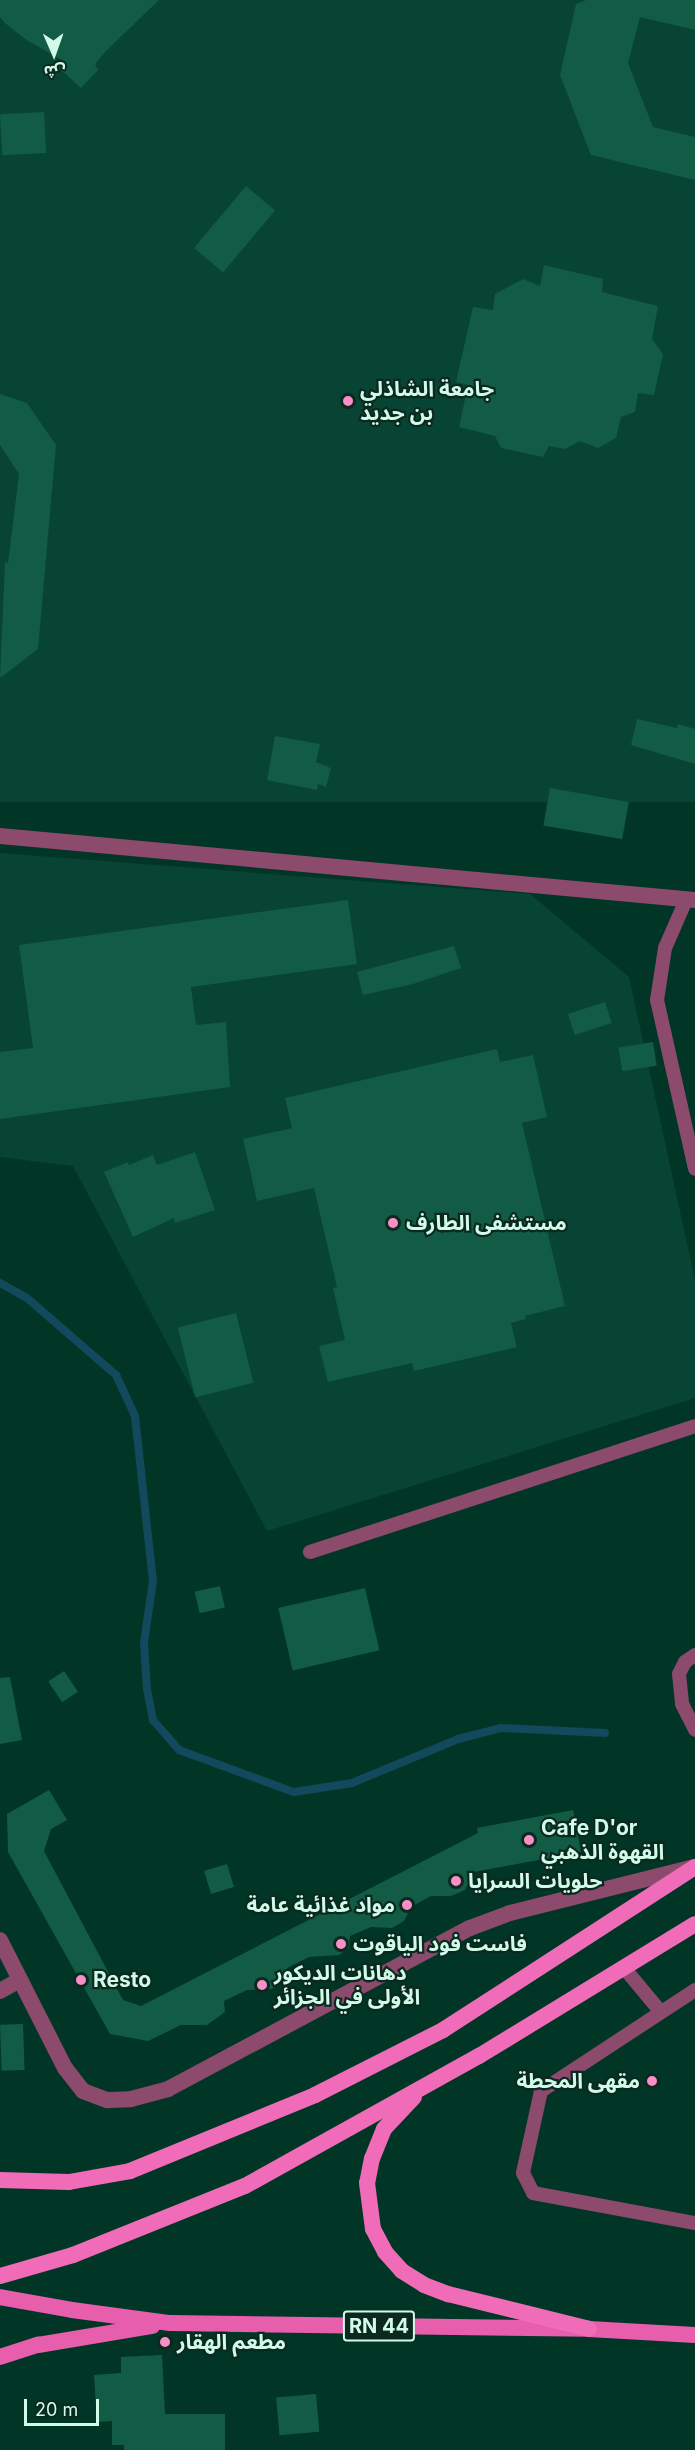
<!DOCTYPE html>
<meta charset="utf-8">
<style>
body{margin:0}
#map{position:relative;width:695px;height:2450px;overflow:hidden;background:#013627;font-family:Inter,"Noto Sans Arabic",sans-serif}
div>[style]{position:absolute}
.built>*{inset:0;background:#084433;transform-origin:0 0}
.stream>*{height:8px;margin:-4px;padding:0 4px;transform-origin:4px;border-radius:4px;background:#12495d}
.building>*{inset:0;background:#125b45;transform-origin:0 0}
.service>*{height:14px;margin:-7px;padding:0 7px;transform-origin:7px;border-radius:7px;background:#8c4a6d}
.minor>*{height:16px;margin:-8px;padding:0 8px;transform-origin:8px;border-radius:8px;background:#8c4a6d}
.primary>*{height:16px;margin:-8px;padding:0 8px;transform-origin:8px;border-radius:8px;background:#e75ead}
.trunk>*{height:16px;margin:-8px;padding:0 8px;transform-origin:8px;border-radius:8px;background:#f16cb8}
.dots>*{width:16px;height:16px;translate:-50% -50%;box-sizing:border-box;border:3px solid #0c291f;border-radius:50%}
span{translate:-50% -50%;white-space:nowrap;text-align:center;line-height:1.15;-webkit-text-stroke:4.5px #0c291f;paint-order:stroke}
.shield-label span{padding:2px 4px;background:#0c291f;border:2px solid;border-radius:4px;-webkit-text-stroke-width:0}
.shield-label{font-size:20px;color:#d1fbe9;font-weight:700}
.poi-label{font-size:21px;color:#d1fbe9;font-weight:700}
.left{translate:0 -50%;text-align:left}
.right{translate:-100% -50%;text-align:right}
.north{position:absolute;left:24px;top:24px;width:60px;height:60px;-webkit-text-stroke:4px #0c291f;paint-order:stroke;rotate:178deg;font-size:16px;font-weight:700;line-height:24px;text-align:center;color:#d1fbe9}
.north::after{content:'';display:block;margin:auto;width:21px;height:27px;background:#d1fbe9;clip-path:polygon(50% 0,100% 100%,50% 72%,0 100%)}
.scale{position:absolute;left:24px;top:2399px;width:75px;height:27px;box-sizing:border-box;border:3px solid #d1fbe9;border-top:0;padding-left:8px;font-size:18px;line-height:21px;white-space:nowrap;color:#d1fbe9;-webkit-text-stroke:4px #0c291f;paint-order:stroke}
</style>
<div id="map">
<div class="built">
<div style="left:0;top:0;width:695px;height:802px"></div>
<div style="clip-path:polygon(0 853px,530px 894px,629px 977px,695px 1280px,695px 1398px,267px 1531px,73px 1166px,0 1157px)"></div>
</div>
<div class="stream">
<div style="left:0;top:1283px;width:31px;rotate:29deg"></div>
<div style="left:27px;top:1298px;width:118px;rotate:40.9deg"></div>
<div style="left:116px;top:1375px;width:45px;rotate:65.1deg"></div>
<div style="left:135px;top:1416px;width:166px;rotate:83.8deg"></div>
<div style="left:153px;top:1581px;width:63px;rotate:98.3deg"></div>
<div style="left:144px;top:1643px;width:46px;rotate:86.3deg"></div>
<div style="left:147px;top:1689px;width:32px;rotate:79deg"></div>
<div style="left:153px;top:1720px;width:40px;rotate:49deg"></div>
<div style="left:179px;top:1750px;width:122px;rotate:20.1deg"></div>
<div style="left:294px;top:1792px;width:59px;rotate:-8.8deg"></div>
<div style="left:352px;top:1783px;width:115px;rotate:-22.5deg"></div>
<div style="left:458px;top:1739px;width:44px;rotate:-14.3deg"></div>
<div style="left:501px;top:1728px;width:104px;rotate:2.8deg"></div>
</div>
<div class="building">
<div style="clip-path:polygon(0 0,159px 0,106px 51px,95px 64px,98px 70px,81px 88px,60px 69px,67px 63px,25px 39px,5px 23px,0 17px)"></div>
<div style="clip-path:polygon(586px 0,695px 0,695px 30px,640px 17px,628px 63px,653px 127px,695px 137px,695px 180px,591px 155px,560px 75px,576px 4px)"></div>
<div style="left:44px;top:112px;width:41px;height:44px;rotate:87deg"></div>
<div style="left:246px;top:186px;width:38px;height:81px;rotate:40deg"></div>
<div style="clip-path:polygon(544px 265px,603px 279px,602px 292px,658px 306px,652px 339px,663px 354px,654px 395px,638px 393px,635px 412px,621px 417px,616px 438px,598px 448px,580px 441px,565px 449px,549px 446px,543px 457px,501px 448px,495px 436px,459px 427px,468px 385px,456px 382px,473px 307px,493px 310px,495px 294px,523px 279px,540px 286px)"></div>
<div style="clip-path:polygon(0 394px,27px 403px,56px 445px,38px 649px,0 678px,5px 562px,8px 563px,19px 474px,0 445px)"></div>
<div style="clip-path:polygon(637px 719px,677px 728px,678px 724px,695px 729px,695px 764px,631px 745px)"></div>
<div style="clip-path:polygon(275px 736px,320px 744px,316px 762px,331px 768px,326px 787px,318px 784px,317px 790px,267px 780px)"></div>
<div style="left:550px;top:788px;width:80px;height:38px;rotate:10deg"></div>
<div style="clip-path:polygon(348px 900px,357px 964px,191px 987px,196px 1025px,226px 1022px,230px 1087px,0 1119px,0 1052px,33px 1048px,19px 945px)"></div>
<div style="clip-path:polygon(454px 946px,461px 968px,413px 984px,363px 995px,357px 972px)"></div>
<div style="left:605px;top:1002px;width:22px;height:39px;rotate:72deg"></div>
<div style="left:653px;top:1042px;width:24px;height:35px;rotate:81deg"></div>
<div style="clip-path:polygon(497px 1049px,500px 1062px,533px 1055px,547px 1117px,522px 1123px,565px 1306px,525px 1316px,526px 1319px,511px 1323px,517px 1347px,414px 1371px,412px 1363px,328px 1382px,319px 1346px,345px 1340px,333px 1288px,337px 1287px,314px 1188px,257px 1201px,243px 1139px,292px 1128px,285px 1098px)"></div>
<div style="clip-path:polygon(195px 1152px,215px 1210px,175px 1223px,174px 1218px,133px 1237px,104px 1172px,128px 1162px,129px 1165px,153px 1155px,157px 1165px)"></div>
<div style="left:236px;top:1313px;width:72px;height:60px;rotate:76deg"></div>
<div style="left:220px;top:1586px;width:22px;height:26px;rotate:77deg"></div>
<div style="left:365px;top:1588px;width:64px;height:89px;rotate:77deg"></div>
<div style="left:64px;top:1671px;width:25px;height:19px;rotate:56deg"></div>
<div style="clip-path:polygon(10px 1677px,22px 1740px,0 1744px,0 1678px)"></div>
<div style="clip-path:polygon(49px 1790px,67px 1820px,51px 1829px,44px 1851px,123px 2000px,141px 2006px,478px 1833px,477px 1828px,573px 1810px,581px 1852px,474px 1872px,465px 1890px,451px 1896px,431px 1896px,411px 1907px,404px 1921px,392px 1928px,371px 1927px,350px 1936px,349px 1948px,339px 1955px,309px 1957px,287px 1968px,284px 1980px,272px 1989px,247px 1990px,224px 2001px,225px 2012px,207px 2025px,181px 2025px,148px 2041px,110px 2034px,8px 1852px,7px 1814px)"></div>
<div style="left:227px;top:1864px;width:24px;height:24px;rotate:73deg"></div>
<div style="left:23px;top:2024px;width:46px;height:23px;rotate:88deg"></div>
<div style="clip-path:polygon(162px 2355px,165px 2414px,225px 2414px,225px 2450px,124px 2450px,124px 2445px,112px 2445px,112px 2421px,97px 2422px,94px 2375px,121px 2373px,121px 2357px)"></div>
<div style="left:316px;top:2394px;width:38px;height:40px;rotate:85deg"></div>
</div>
<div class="service">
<div style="left:686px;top:900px;width:52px;rotate:113.6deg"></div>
<div style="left:665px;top:948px;width:53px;rotate:98.7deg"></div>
<div style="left:657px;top:1000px;width:173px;rotate:77.3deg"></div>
<div style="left:310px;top:1552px;width:405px;rotate:-18.1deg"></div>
<div style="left:695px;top:1655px;width:12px;rotate:145deg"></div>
<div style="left:685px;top:1662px;width:13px;rotate:117deg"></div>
<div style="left:679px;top:1674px;width:30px;rotate:84deg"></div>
<div style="left:682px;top:1704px;width:29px;rotate:63deg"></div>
<div style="left:625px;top:1969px;width:55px;rotate:50.2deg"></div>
<div style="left:695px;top:1990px;width:184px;rotate:146.7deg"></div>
<div style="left:541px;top:2091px;width:84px;rotate:102.4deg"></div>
<div style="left:523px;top:2173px;width:22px;rotate:63deg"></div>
<div style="left:533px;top:2193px;width:165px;rotate:10.5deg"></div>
</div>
<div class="minor">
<div style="left:0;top:836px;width:698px;rotate:5.26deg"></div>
<div style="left:0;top:1940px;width:144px;rotate:63.1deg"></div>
<div style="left:65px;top:2068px;width:29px;rotate:52deg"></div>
<div style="left:83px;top:2091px;width:26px;rotate:21deg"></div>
<div style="left:107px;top:2100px;width:24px;rotate:-2deg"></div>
<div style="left:131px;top:2099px;width:38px;rotate:-15deg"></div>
<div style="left:168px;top:2089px;width:342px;rotate:-28.1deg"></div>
<div style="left:470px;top:1928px;width:43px;rotate:-20.6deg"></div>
<div style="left:510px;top:1913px;width:190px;rotate:-14deg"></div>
<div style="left:0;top:1991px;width:23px;rotate:-29deg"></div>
</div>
<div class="primary">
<div style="left:0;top:2297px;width:73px;rotate:10.2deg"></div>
<div style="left:72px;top:2310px;width:99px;rotate:7.6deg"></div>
<div style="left:170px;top:2323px;width:419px;rotate:0.8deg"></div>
<div style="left:589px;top:2329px;width:106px;rotate:3.2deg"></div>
<div style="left:0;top:2357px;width:40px;rotate:-18deg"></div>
<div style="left:38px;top:2345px;width:116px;rotate:-9.5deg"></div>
</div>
<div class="trunk">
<div style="left:414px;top:2097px;width:44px;rotate:133.2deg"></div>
<div style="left:384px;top:2129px;width:31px;rotate:112deg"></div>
<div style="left:372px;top:2158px;width:25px;rotate:101deg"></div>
<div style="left:367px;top:2183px;width:46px;rotate:82.6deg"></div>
<div style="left:373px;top:2229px;width:26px;rotate:62deg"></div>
<div style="left:385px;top:2252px;width:25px;rotate:48deg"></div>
<div style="left:402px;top:2271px;width:26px;rotate:32deg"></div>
<div style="left:424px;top:2285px;width:26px;rotate:21deg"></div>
<div style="left:448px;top:2294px;width:145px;rotate:13.9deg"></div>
<div style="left:0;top:2180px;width:69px;rotate:1.7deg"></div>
<div style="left:69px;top:2182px;width:62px;rotate:-10.2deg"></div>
<div style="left:130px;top:2171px;width:200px;rotate:-22.3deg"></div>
<div style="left:315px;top:2095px;width:144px;rotate:-26.9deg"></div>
<div style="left:443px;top:2030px;width:300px;rotate:-32.9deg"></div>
<div style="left:0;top:2276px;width:76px;rotate:-16deg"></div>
<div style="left:73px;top:2255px;width:185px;rotate:-21.9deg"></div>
<div style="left:245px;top:2186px;width:268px;rotate:-29.1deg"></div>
<div style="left:479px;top:2056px;width:253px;rotate:-31.4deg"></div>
</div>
<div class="dots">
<div style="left:348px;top:401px;background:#f98fc8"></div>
<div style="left:393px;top:1223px;background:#f98fc8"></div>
<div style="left:529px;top:1840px;background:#f98fc8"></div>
<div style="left:456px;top:1881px;background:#f98fc8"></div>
<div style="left:407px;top:1905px;background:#f98fc8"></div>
<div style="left:341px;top:1944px;background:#f98fc8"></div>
<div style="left:81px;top:1980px;background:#f98fc8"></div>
<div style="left:262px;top:1985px;background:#f98fc8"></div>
<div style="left:652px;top:2081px;background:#f98fc8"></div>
<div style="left:165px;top:2342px;background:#f98fc8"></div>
</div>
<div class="shield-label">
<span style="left:379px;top:2326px">RN 44</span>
</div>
<div class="poi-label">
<span class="left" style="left:360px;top:401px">جامعة الشاذلي<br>بن جديد</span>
<span class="left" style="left:406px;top:1223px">مستشفى الطارف</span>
<span class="left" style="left:541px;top:1840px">Cafe D'or<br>القهوة الذهبي</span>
<span class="left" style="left:468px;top:1881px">حلويات السرايا</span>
<span class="right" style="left:395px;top:1905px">مواد غذائية عامة</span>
<span class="left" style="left:353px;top:1944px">فاست فود الياقوت</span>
<span class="left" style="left:274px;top:1985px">دهانات الديكور<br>الأولى في الجزائر</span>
<span class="left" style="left:93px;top:1980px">Resto</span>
<span class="right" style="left:640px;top:2081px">مقهى المحطة</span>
<span class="left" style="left:177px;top:2342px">مطعم الهقار</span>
</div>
<div class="north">ش</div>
<div class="scale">20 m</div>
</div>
